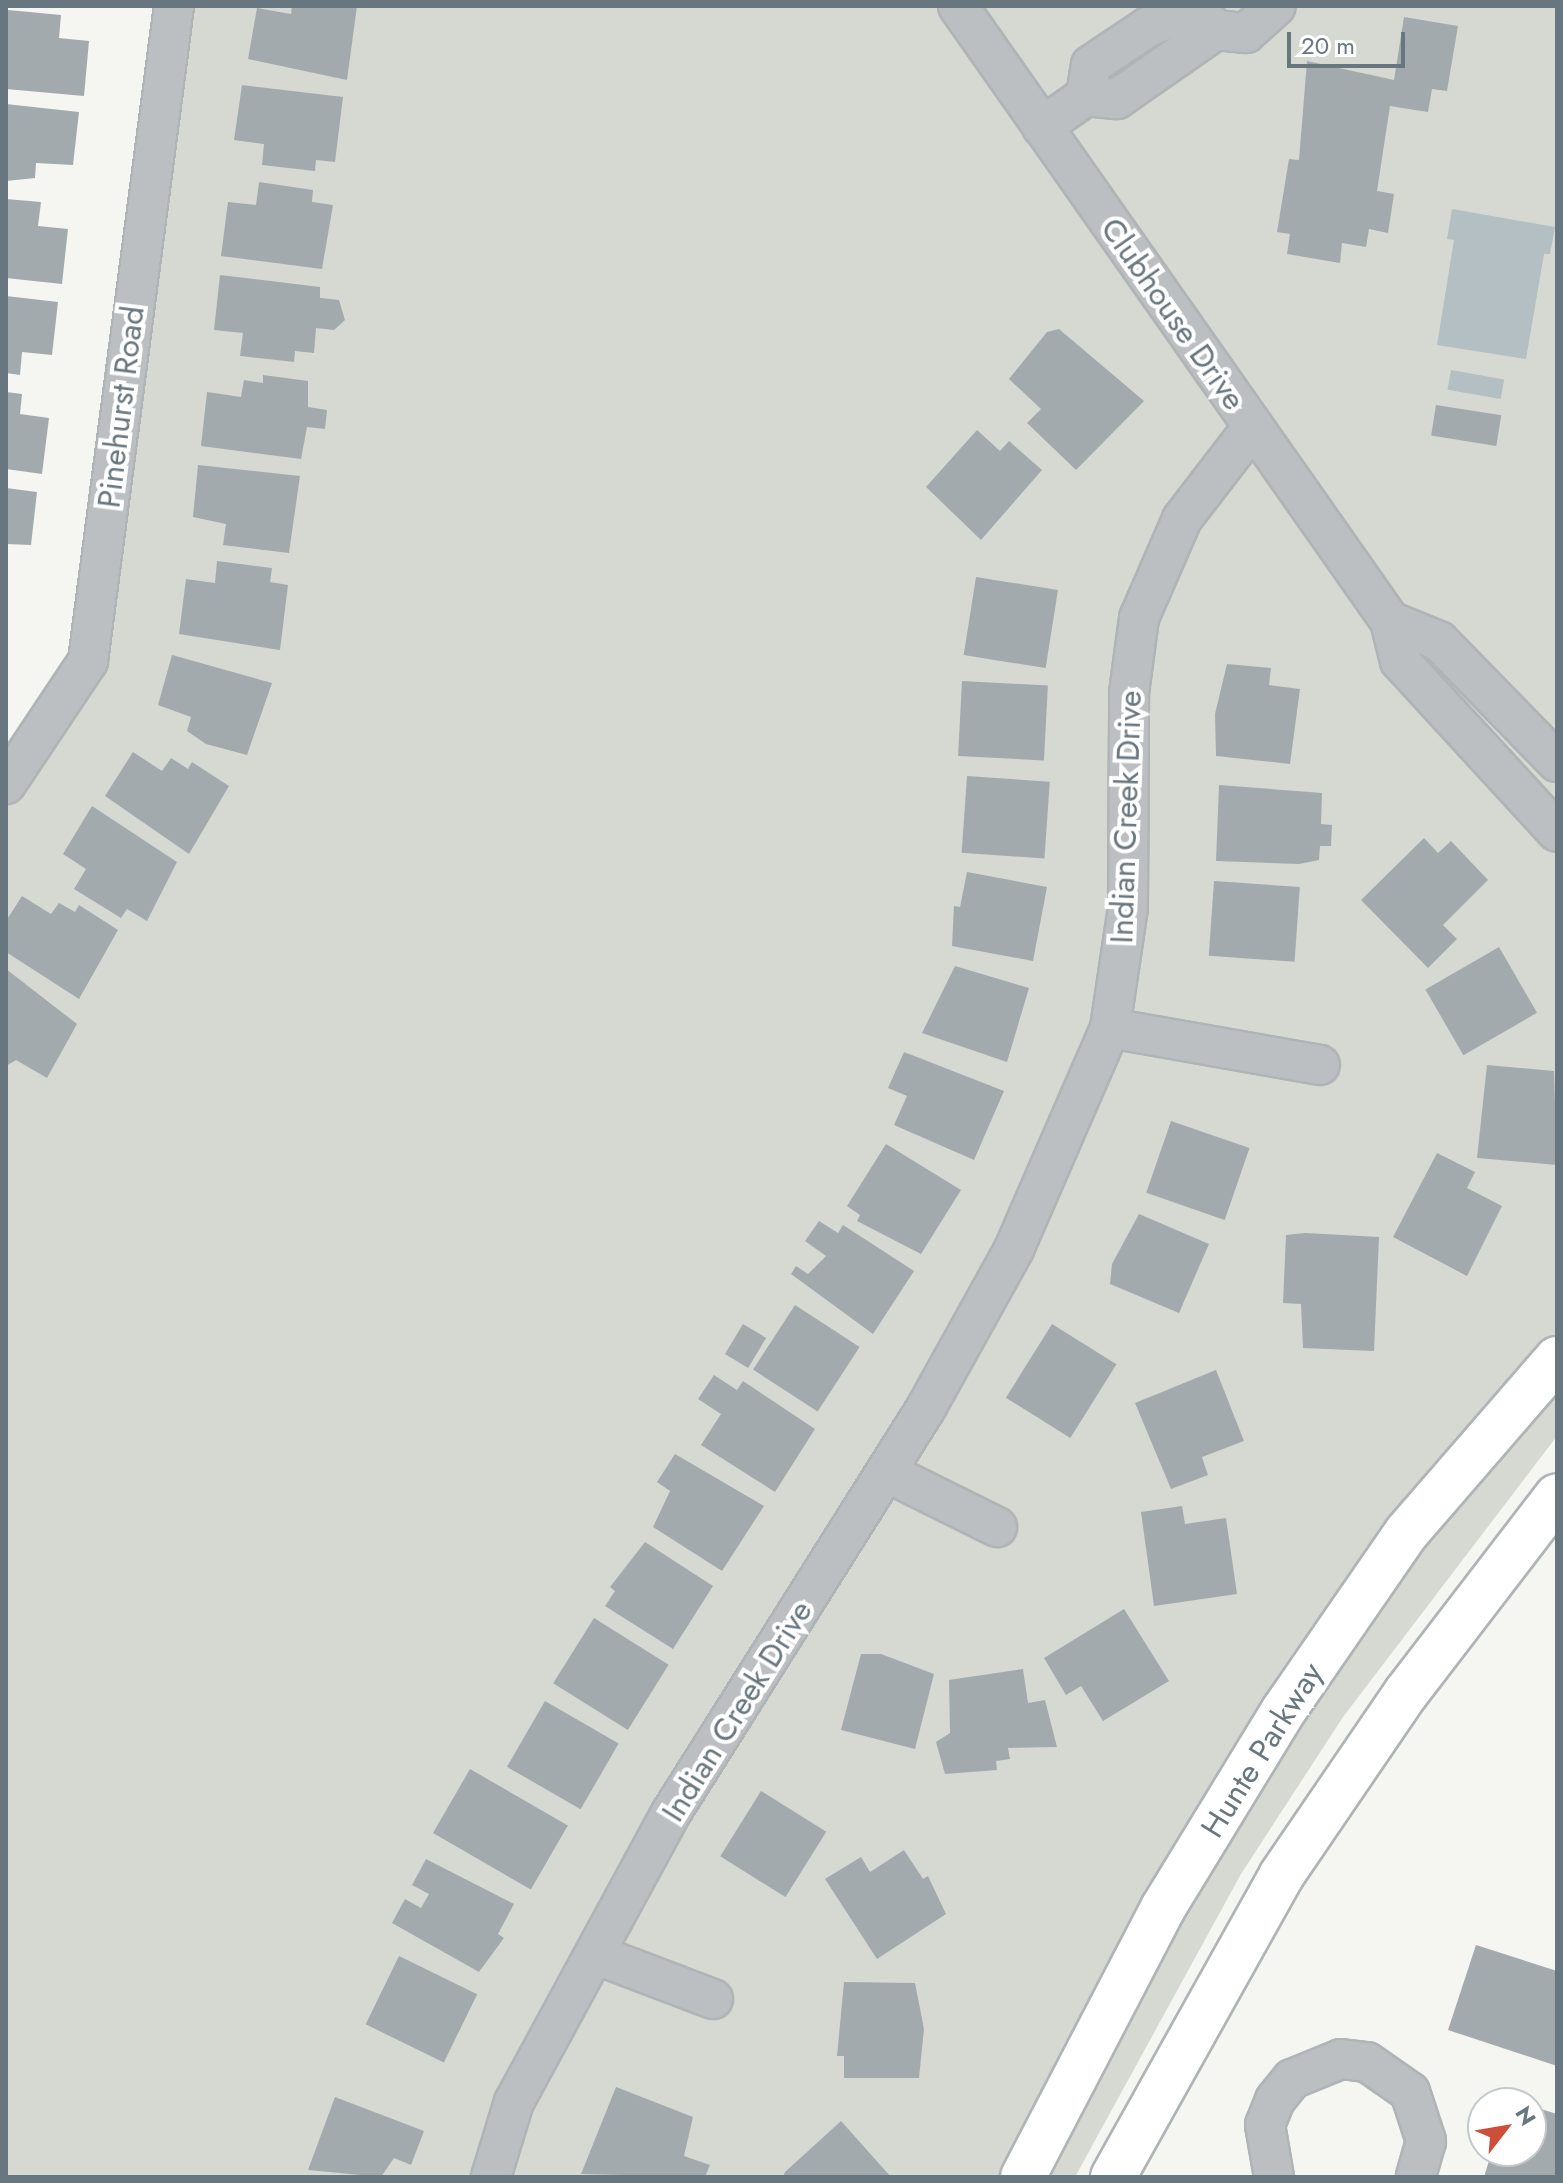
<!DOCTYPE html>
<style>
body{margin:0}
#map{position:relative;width:1563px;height:2183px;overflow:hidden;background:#f5f5f2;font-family:Jost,sans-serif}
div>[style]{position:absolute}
.green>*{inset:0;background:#d5d9d2}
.water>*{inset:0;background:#b3bfc2;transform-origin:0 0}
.building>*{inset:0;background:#a3aaae;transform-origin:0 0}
.roads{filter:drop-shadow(2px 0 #afb4b6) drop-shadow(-2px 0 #afb4b6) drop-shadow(0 2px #afb4b6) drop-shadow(0 -2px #afb4b6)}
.minor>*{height:38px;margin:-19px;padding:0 19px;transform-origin:19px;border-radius:19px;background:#bbbfc2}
.major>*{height:44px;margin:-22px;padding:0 22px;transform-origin:22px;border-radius:22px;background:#fff}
span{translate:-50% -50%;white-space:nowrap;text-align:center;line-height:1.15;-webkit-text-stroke:8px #fff;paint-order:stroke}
.street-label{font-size:32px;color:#68777f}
.frame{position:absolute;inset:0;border:8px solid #68777f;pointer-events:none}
.north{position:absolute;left:1467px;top:2087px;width:80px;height:80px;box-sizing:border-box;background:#fff;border:2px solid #c3c9cc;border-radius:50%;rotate:59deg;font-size:22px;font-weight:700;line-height:32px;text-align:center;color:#68777f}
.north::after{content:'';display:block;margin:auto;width:28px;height:36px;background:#ce4f39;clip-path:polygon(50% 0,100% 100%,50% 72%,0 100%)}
.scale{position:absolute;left:1287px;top:32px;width:118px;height:36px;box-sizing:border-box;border:4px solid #68777f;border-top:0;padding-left:10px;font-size:24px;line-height:28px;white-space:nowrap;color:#68777f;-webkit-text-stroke:6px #fff;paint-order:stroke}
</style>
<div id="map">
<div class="green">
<div style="clip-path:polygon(171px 6px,1557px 6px,1557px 1436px,1343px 1717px,1241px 1874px,1075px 2177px,6px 2177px,6px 796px,59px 727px)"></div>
</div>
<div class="water">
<div style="clip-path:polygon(1452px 209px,1555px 227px,1550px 254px,1544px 254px,1526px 359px,1437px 345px,1454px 240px,1447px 239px)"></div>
<div style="left:1451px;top:370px;width:54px;height:20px;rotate:10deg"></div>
</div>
<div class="building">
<div style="clip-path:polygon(292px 6px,357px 6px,347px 80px,248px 59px,257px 8px,291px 14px)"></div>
<div style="clip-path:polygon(8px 10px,61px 15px,59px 38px,89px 41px,84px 96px,6px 89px)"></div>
<div style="clip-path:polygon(1404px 17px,1458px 26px,1447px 91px,1432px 89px,1428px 112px,1390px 106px,1377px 191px,1394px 194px,1388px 233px,1369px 229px,1366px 247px,1342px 243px,1340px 263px,1287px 254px,1290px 234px,1277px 232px,1289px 159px,1299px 160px,1307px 61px,1394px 80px)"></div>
<div style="clip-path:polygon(242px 85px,343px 97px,335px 162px,316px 160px,315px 171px,262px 165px,264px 144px,234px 140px)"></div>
<div style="clip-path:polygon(6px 104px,79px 112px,73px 165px,36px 163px,35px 178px,6px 181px)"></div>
<div style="clip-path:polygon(259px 182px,313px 190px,312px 202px,333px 205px,322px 269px,221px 256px,228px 202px,256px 205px)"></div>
<div style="clip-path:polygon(6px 199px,41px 202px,38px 226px,68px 229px,62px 284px,6px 278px)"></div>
<div style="clip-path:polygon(220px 275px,320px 287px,320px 298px,339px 300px,345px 320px,334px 330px,316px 328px,314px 353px,295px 351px,294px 362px,240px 356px,243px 333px,214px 330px)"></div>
<div style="clip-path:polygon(6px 296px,58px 302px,52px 355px,22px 352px,20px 375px,6px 373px)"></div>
<div style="clip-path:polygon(1059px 329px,1144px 401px,1076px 470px,1027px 423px,1041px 409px,1009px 379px,1047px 332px)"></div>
<div style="clip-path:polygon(263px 375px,308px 381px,308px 407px,327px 410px,325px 429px,307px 427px,301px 459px,201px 446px,207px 392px,241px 397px,244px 380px,263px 383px)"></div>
<div style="clip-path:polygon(6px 392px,22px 394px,20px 414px,49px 418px,42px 474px,6px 469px)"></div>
<div style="left:1436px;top:405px;width:66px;height:31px;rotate:9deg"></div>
<div style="clip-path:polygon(977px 430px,1000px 451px,1009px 441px,1042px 470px,981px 540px,926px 487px)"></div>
<div style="clip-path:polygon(198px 465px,300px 476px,289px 553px,223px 545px,226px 524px,193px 517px)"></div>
<div style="clip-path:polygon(6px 488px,37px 492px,31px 545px,6px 544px)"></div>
<div style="clip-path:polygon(217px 561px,272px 568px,270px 582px,288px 585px,280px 650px,179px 634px,186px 579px,215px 583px)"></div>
<div style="left:976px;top:577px;width:83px;height:79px;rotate:9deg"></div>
<div style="clip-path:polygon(172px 655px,272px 683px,247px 755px,206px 744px,187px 731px,191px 717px,158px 705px)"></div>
<div style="clip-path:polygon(1227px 664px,1271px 668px,1269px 685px,1300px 689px,1290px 764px,1216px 756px,1215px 714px)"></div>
<div style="left:962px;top:681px;width:86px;height:75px;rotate:3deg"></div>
<div style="clip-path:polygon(133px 752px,162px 771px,171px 758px,188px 769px,192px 762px,229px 786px,189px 854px,105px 796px)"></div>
<div style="left:967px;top:776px;width:83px;height:77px;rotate:4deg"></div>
<div style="clip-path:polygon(1219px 785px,1322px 793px,1321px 824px,1332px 825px,1331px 846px,1320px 846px,1319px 860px,1299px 864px,1216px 861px)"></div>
<div style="clip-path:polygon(92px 806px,177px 862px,147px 921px,127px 909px,121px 918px,74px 889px,86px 869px,63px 854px)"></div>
<div style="clip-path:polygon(1424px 838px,1438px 853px,1451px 841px,1488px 880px,1443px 925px,1457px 939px,1428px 968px,1361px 900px)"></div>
<div style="clip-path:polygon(967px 872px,1047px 887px,1033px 961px,952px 946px,954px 906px,960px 907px)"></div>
<div style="left:1214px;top:881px;width:86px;height:75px;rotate:4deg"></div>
<div style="clip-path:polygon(22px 896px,51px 914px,59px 903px,75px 912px,79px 905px,118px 930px,79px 999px,6px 952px,6px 921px)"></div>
<div style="left:1499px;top:947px;width:76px;height:85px;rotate:60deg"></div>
<div style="clip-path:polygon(955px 966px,1029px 988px,1007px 1062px,922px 1033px)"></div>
<div style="clip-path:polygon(6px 969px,77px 1024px,47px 1078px,16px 1060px,6px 1066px)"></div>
<div style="clip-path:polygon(904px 1052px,1004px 1091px,974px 1160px,894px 1125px,907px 1096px,888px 1088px)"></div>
<div style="clip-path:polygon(1487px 1065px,1554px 1071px,1557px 1165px,1477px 1158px)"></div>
<div style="left:1171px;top:1121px;width:83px;height:76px;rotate:19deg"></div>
<div style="clip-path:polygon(886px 1144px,961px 1190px,921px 1254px,857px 1221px,860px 1215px,847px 1206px)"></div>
<div style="clip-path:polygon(1437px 1153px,1475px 1172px,1467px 1188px,1502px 1206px,1467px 1276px,1393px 1237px)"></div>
<div style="clip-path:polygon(1139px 1214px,1209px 1244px,1179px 1313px,1110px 1284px,1112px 1264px)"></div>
<div style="clip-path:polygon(819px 1221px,838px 1233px,843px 1225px,914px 1271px,873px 1334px,791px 1274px,796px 1266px,808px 1274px,826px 1256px,805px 1241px)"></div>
<div style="clip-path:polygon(1305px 1233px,1379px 1237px,1374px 1351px,1303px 1348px,1301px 1304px,1283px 1303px,1286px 1235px)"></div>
<div style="left:795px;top:1305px;width:77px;height:77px;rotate:33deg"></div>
<div style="left:743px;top:1324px;width:27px;height:35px;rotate:31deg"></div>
<div style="left:1052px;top:1324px;width:76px;height:87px;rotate:32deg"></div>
<div style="clip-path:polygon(1216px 1370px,1244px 1441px,1202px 1457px,1208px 1475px,1171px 1489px,1135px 1403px)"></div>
<div style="clip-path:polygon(714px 1375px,737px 1390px,743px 1381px,815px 1429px,775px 1492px,701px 1445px,721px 1414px,698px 1399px)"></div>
<div style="clip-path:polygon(675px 1454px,764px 1506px,722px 1571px,653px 1527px,670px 1491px,657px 1482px)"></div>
<div style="clip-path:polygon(1182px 1506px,1185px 1524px,1226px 1518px,1237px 1594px,1154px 1606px,1141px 1512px)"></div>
<div style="clip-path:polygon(645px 1542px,713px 1586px,673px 1649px,605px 1606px,615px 1591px,610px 1587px)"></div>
<div style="clip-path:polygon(1124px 1609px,1169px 1681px,1103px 1721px,1081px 1686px,1066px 1695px,1044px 1658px)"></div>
<div style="left:594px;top:1618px;width:88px;height:77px;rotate:32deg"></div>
<div style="clip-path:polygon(861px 1654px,881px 1654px,934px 1674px,915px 1749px,841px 1730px)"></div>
<div style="clip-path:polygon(1023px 1669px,1028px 1703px,1045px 1700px,1057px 1747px,1008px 1748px,1010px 1759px,996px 1761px,997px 1770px,945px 1774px,936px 1742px,950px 1733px,949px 1680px)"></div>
<div style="left:545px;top:1701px;width:85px;height:76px;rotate:30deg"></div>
<div style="left:470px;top:1769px;width:113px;height:74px;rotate:30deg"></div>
<div style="left:761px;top:1791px;width:77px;height:77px;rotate:32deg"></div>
<div style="clip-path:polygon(904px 1850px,923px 1879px,928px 1876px,946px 1914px,877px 1959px,825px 1879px,861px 1857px,870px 1872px)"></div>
<div style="clip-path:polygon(426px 1859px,514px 1904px,498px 1934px,504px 1938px,479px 1972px,392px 1923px,405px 1899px,421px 1908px,429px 1894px,412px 1885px)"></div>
<div style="clip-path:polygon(1476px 1945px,1557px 1971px,1557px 2066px,1448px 2030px)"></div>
<div style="left:399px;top:1956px;width:87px;height:76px;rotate:26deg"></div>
<div style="clip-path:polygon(844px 1982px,915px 1983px,924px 2029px,919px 2078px,844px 2078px,844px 2056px,837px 2056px)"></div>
<div style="clip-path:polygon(616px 2087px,693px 2117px,684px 2156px,710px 2165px,705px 2177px,581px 2174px)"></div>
<div style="clip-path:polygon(335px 2097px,424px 2131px,411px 2165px,394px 2158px,381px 2177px,308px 2170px)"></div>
<div style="clip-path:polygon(1531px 2106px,1557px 2114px,1557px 2177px,1484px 2177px,1492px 2151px,1531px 2151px)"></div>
<div style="clip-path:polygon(841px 2121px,891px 2177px,783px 2177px,785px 2172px)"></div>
</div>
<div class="roads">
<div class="minor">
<div style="left:958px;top:6px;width:752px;rotate:54.91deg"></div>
<div style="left:1390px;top:621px;width:41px;rotate:76deg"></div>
<div style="left:1400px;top:661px;width:232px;rotate:47.4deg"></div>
<div style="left:1199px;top:12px;width:25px;rotate:47deg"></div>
<div style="left:1216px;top:30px;width:30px;rotate:6deg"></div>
<div style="left:1246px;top:33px;width:40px;rotate:-42deg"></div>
<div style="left:1086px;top:96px;width:31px;rotate:-81deg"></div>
<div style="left:1091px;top:65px;width:69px;rotate:-33.7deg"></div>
<div style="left:1148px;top:27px;width:52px;rotate:-21.6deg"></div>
<div style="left:1042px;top:127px;width:54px;rotate:-35.2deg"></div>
<div style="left:1086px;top:96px;width:31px;rotate:6deg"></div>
<div style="left:1117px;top:99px;width:121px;rotate:-34.9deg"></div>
<div style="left:1390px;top:621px;width:53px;rotate:22.2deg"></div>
<div style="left:1439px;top:641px;width:169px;rotate:45.7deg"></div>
<div style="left:6px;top:784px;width:148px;rotate:-56.3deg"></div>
<div style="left:88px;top:661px;width:661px;rotate:-82.52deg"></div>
<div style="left:1110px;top:1028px;width:213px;rotate:10deg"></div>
<div style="left:886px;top:1472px;width:124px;rotate:26.4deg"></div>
<div style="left:597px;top:1955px;width:124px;rotate:20.8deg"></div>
<div style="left:491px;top:2177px;width:78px;rotate:-73deg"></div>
<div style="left:514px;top:2102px;width:329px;rotate:-61.5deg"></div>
<div style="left:671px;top:1813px;width:479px;rotate:-57.8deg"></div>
<div style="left:926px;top:1408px;width:182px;rotate:-61deg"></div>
<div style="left:1014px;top:1249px;width:241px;rotate:-66.5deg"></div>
<div style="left:1110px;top:1028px;width:122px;rotate:-81.5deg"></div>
<div style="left:1128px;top:907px;width:214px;rotate:-89.7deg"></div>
<div style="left:1129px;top:693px;width:76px;rotate:-82.4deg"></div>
<div style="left:1139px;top:618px;width:108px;rotate:-66.5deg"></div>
<div style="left:1182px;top:519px;width:115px;rotate:-52.4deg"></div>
<div style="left:1274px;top:2177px;width:53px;rotate:-99.8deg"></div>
<div style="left:1265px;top:2125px;width:27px;rotate:-68deg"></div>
<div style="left:1275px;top:2100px;width:27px;rotate:-51deg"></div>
<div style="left:1292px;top:2079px;width:53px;rotate:-22.2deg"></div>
<div style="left:1341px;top:2059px;width:26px;rotate:7deg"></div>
<div style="left:1367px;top:2062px;width:52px;rotate:34.9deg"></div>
<div style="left:1410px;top:2092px;width:52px;rotate:71.9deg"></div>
<div style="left:1426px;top:2141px;width:37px;rotate:106deg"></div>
</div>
<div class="major">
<div style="left:1023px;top:2177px;width:303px;rotate:-62.5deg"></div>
<div style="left:1163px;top:1908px;width:232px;rotate:-58.6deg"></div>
<div style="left:1284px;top:1710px;width:216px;rotate:-55.4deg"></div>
<div style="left:1407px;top:1532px;width:229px;rotate:-49.1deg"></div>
<div style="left:1113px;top:2177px;width:345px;rotate:-60.8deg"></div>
<div style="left:1281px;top:1876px;width:222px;rotate:-55.7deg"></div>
<div style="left:1406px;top:1693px;width:248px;rotate:-52.5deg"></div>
</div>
</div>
<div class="street-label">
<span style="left:1173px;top:314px;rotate:55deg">Clubhouse Drive</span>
<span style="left:121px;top:407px;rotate:-83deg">Pinehurst Road</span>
<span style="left:1126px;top:817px;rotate:-88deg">Indian Creek Drive</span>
<span style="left:737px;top:1711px;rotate:-58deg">Indian Creek Drive</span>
<span style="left:1262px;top:1750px;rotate:-58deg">Hunte Parkway</span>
</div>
<div class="frame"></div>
<div class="north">N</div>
<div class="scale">20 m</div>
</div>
